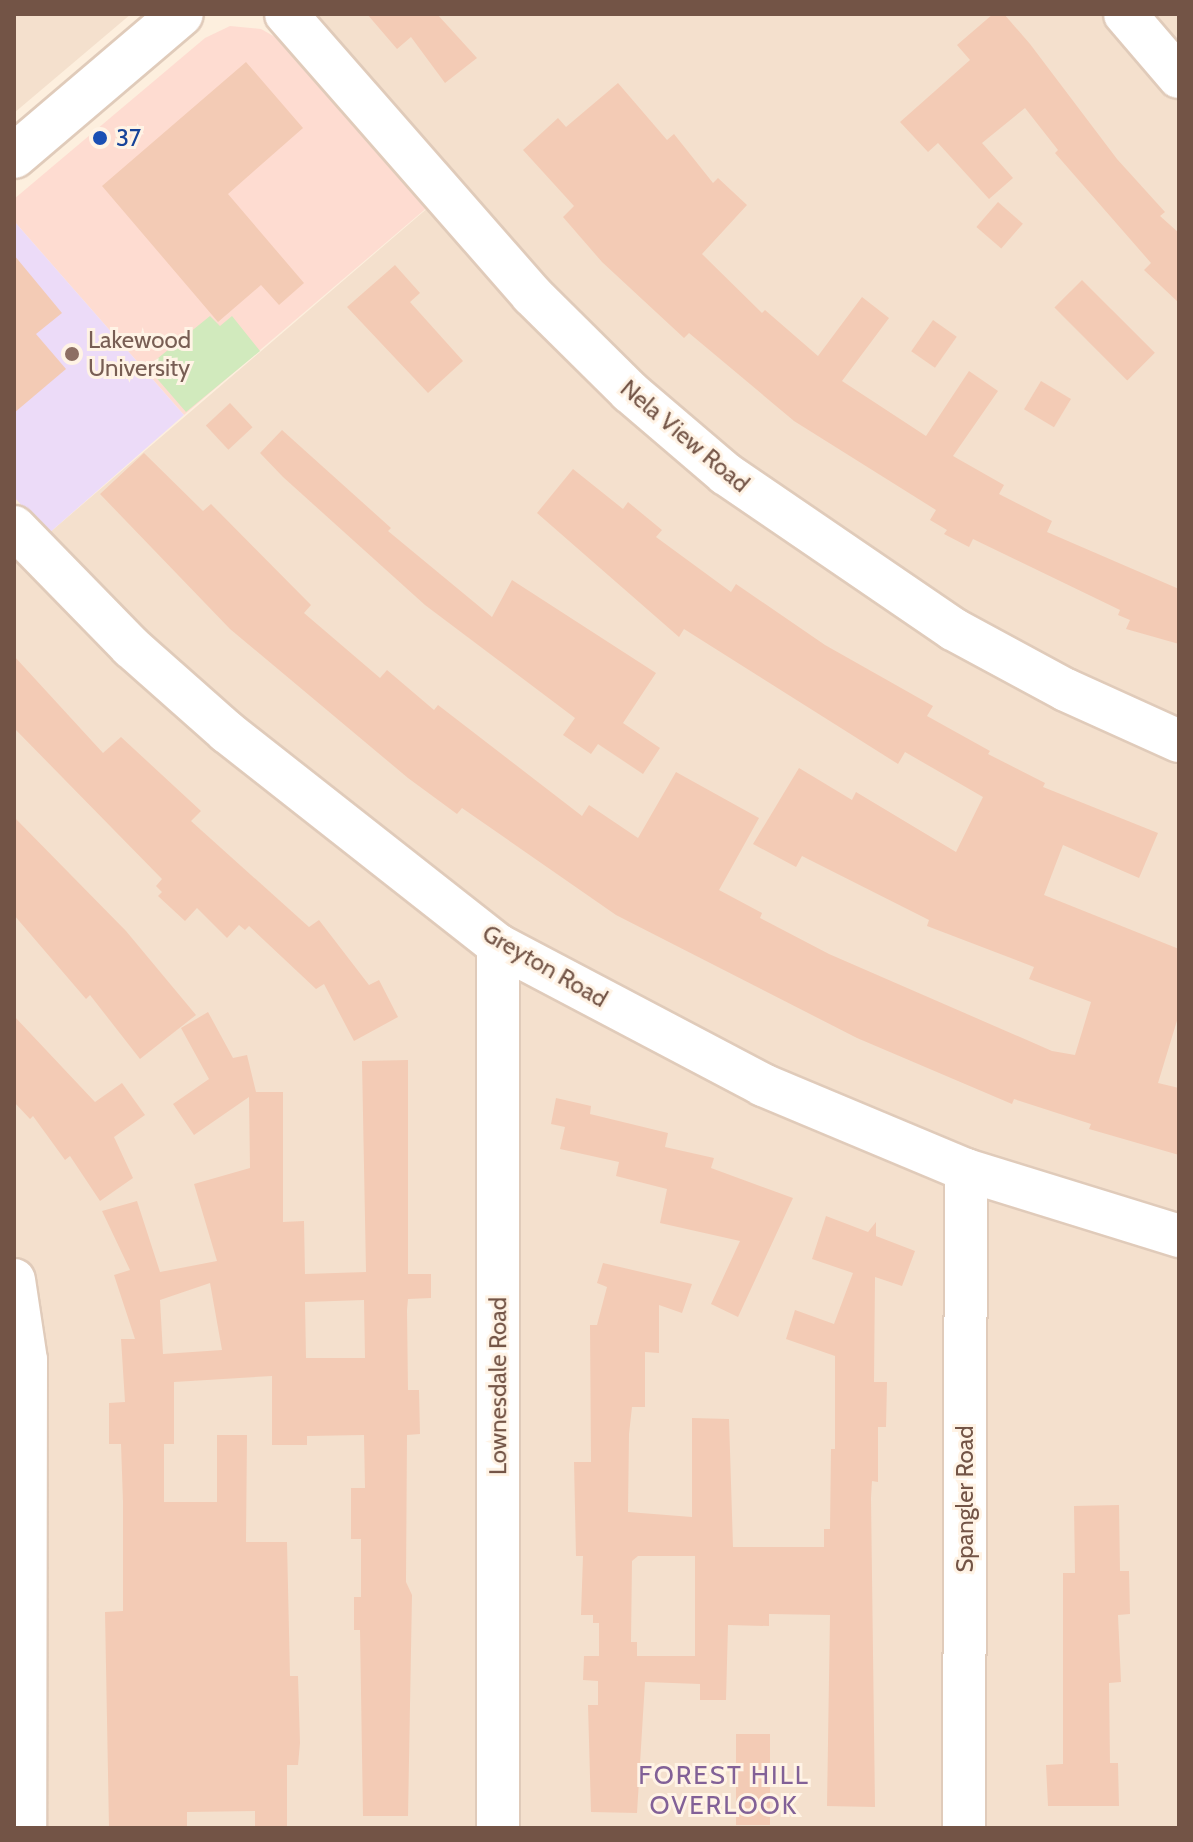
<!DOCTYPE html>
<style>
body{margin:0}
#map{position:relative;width:1193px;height:1842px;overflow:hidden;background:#fdefde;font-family:Cabin,sans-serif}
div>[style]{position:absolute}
.residential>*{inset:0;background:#f4e0cd}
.commercial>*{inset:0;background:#fedcd1}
.education>*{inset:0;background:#ecdbf8}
.green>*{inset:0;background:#d1eabd}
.building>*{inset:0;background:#f3cbb5;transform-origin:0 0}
.roads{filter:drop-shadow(2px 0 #e0cbba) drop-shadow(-2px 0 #e0cbba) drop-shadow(0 2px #e0cbba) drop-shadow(0 -2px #e0cbba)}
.street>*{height:42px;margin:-21px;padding:0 21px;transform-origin:21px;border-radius:21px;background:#fff}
.secondary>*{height:44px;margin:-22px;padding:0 22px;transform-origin:22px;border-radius:22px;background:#fff}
.dots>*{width:22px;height:22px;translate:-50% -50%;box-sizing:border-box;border:4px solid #fff3e5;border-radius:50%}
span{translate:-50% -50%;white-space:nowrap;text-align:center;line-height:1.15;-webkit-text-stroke:6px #fff3e5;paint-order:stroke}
.transit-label{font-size:24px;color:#164399}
.left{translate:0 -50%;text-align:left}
.education-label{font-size:24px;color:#785e54}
.street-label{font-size:24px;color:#735446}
.neighbourhood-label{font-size:26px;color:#826197;letter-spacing:2px}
.frame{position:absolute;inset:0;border:16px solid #735446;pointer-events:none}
</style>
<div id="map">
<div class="residential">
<div style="clip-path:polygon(14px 14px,131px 14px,14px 113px)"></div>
<div style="clip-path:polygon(316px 14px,1179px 14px,1179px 1828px,14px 1828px,14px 556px,48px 534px,458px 182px)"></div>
</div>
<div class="commercial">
<div style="clip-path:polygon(230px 26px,261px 29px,286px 43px,430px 205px,184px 415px,14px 221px,14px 199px,205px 38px)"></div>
</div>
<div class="education">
<div style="clip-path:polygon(14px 221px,184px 415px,48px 534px,14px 497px)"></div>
</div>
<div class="green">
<div style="clip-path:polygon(210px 316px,220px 326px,232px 316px,260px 351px,186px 412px,147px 367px)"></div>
</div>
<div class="building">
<div style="clip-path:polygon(367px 14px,437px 14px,477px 58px,445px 83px,411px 37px,397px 49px)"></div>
<div style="clip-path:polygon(993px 14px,1004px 14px,1030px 44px,1117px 159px,1165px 212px,1160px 216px,1179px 233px,1179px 303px,1144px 270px,1151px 263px,1055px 153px,1058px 150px,1025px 108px,982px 143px,1013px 178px,989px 199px,938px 143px,928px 152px,900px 122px,970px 60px,957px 45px)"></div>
<div style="clip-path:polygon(246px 62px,303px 128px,228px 194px,304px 283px,279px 305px,261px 285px,218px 322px,102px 186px)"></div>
<div style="clip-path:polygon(618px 83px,667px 140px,674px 134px,713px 183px,718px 178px,747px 205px,702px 254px,762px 313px,765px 310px,818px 356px,862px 297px,889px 318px,842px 381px,926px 436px,969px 371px,998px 391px,953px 456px,1004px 485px,999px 494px,1052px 521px,1047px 532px,1179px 589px,1179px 644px,1126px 629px,1130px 620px,1118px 615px,1120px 610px,973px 539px,969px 547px,944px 534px,947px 530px,930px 520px,936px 510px,794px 421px,689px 333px,684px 338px,602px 262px,563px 217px,574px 206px,523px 150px,558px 118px,566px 127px)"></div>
<div style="left:998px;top:202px;width:33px;height:33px;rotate:41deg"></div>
<div style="clip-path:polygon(14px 255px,62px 313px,36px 334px,66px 369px,14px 413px)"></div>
<div style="clip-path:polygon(395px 265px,420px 293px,410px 302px,463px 361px,428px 393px,347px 307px)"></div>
<div style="left:1082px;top:280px;width:103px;height:39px;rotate:45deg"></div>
<div style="left:933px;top:320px;width:29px;height:38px;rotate:35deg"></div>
<div style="left:1041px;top:381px;width:35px;height:33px;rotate:31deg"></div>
<div style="left:230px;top:403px;width:33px;height:33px;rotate:47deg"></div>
<div style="clip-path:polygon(282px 430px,391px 528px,388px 531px,492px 617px,512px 580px,656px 673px,623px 723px,660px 748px,643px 774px,598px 744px,591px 754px,563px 735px,575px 718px,425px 605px,283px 477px,260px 453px)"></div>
<div style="clip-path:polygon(144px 453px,203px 511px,211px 504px,311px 605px,304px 613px,380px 678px,387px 670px,434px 710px,438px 705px,582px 816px,589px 805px,638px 838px,676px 772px,759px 818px,719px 890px,762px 913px,760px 918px,829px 954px,1052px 1051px,1075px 1055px,1091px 1002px,1029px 979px,1034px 967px,927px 926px,929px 920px,802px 856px,796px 867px,753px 844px,799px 768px,852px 800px,856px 792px,956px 852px,983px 797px,905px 752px,898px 764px,684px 629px,679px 637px,537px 513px,573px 469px,623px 509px,628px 502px,662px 530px,656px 537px,731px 592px,736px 584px,825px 645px,933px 706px,927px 716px,990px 751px,988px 754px,1045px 783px,1043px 787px,1158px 833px,1139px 878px,1063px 845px,1044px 895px,1179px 949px,1179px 1014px,1158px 1083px,1179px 1088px,1179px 1155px,1089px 1129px,1091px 1124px,1014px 1099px,1012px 1104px,857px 1038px,616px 915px,462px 808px,457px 814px,408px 778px,230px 629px,100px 494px)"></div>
<div style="clip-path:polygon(14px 656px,103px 753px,121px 737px,201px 811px,191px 821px,309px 927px,319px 920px,369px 985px,379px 980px,398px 1017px,354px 1041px,324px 984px,316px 989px,249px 926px,245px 930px,239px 925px,227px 938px,197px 908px,185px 921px,158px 896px,162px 892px,156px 886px,162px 879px,14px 728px)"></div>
<div style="clip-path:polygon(14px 817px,126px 931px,196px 1015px,140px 1059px,90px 995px,86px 999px,14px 915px)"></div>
<div style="clip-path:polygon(evenodd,208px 1012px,233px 1058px,247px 1055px,256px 1092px,283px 1092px,283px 1222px,304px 1221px,305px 1274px,366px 1272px,362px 1061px,408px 1060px,408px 1274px,431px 1274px,431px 1298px,408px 1299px,407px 1310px,408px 1390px,419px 1390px,420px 1434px,407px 1435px,406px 1582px,412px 1595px,408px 1816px,363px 1816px,360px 1630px,354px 1630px,354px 1597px,361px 1597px,361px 1539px,351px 1539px,351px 1488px,365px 1488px,364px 1435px,307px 1436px,307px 1445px,272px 1445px,272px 1376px,174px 1382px,174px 1444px,164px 1444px,164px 1502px,217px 1502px,217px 1435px,247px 1435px,246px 1542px,287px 1542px,290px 1676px,298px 1676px,300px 1743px,298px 1765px,287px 1765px,287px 1828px,255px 1828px,255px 1811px,187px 1812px,187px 1828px,109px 1828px,105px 1612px,123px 1611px,123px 1502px,121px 1444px,109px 1444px,109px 1403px,125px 1402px,121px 1339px,135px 1339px,114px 1275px,130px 1270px,102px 1211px,137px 1201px,160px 1272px,217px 1261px,194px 1184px,250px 1168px,249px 1097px,194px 1135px,173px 1104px,209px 1079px,181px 1028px,208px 1012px,210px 1283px,222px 1350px,163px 1354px,160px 1300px,210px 1283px,208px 1012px,364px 1300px,365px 1358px,306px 1358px,305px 1302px,364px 1300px)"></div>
<div style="clip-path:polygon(14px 1016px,95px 1102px,122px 1083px,145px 1115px,114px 1137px,133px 1178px,100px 1201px,70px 1156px,65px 1160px,33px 1116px,30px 1119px,14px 1102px)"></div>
<div style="clip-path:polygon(556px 1098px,591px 1106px,590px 1114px,668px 1133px,665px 1147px,714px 1158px,711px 1168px,793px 1198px,738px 1317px,711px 1304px,740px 1241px,660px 1223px,667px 1189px,616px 1176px,619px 1162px,560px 1149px,565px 1127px,551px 1124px)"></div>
<div style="clip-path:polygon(evenodd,826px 1216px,868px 1232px,876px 1222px,876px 1236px,915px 1251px,902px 1286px,875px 1277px,874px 1382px,887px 1382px,886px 1427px,878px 1427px,878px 1482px,872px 1481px,871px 1498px,875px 1807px,827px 1806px,830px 1615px,769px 1614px,769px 1626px,728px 1625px,726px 1700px,700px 1700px,700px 1684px,645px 1682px,637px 1813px,591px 1812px,588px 1705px,598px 1705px,598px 1681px,583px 1680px,584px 1656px,599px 1656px,599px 1623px,593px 1623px,593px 1615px,581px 1615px,583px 1556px,576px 1556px,574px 1462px,591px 1462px,590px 1325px,597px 1325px,607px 1287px,597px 1283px,603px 1263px,692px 1284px,682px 1313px,659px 1305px,659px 1353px,645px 1352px,645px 1407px,632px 1407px,629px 1434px,628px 1512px,692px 1517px,692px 1418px,729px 1419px,733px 1547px,824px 1547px,824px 1529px,830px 1529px,831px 1449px,835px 1449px,835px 1356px,786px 1339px,795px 1310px,834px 1324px,853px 1273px,812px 1259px,826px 1216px,638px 1556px,695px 1556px,695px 1656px,637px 1656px,637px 1642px,631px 1642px,632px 1561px,638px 1556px)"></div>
<div style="clip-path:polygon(1119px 1505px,1120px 1571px,1129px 1571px,1130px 1614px,1118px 1615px,1121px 1682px,1109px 1683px,1110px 1763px,1118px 1763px,1119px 1806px,1048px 1806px,1046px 1765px,1063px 1764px,1063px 1573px,1075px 1573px,1074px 1506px)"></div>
<div style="left:736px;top:1734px;width:34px;height:91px"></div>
</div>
<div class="roads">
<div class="street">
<div style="left:286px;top:14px;width:373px;rotate:48.8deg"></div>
<div style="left:532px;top:295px;width:138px;rotate:44.7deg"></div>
<div style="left:630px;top:392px;width:126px;rotate:40.5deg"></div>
<div style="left:726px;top:474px;width:275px;rotate:34.3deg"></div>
<div style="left:953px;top:629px;width:128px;rotate:28.4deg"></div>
<div style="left:1066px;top:690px;width:124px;rotate:24.3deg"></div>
<div style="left:1125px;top:14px;width:83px;rotate:49.4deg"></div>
<div style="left:14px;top:527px;width:168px;rotate:45.7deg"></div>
<div style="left:131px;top:647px;width:128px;rotate:41.5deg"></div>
<div style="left:227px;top:732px;width:345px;rotate:38.2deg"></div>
<div style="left:498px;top:945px;width:300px;rotate:27.8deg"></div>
<div style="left:763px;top:1085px;width:220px;rotate:22.7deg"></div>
<div style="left:966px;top:1170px;width:223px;rotate:17.2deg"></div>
<div style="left:14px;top:1280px;width:81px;rotate:81.5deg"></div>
<div style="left:26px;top:1360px;width:468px;rotate:90.1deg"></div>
<div style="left:498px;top:1828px;width:883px;rotate:-90deg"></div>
<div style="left:964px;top:1828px;width:658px;rotate:-89.83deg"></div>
</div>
<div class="secondary">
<div style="left:14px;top:156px;width:219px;rotate:-40.4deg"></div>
</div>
</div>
<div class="dots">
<div style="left:100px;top:138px;background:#1a4fb4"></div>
<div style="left:72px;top:354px;background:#8d6e63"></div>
</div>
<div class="transit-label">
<span class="left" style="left:116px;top:138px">37</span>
</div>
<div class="education-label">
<span class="left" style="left:88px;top:354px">Lakewood<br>University</span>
</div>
<div class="street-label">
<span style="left:685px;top:436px;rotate:40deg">Nela View Road</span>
<span style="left:545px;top:966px;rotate:30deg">Greyton Road</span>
<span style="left:498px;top:1386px;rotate:-90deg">Lownesdale Road</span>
<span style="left:965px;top:1499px;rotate:-90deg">Spangler Road</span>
</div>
<div class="neighbourhood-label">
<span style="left:724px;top:1791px">FOREST HILL<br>OVERLOOK</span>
</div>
<div class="frame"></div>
</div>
